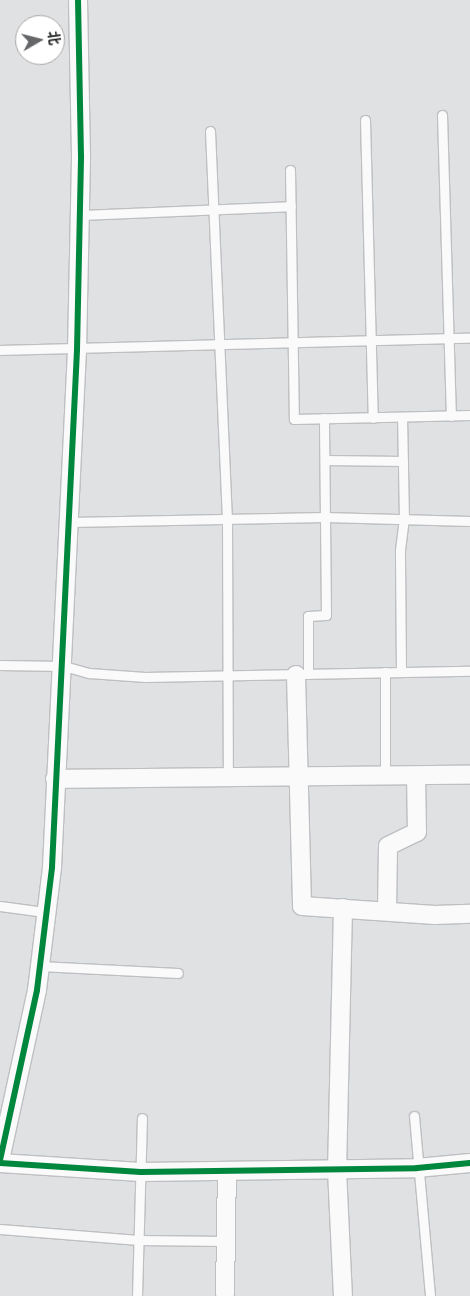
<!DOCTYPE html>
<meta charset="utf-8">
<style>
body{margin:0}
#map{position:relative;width:470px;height:1296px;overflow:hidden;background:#dfe1e3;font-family:"Roboto Condensed","Noto Sans SC",sans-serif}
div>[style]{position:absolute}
.roads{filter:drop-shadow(1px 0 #bebfc1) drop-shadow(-1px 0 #bebfc1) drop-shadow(0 1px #bebfc1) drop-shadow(0 -1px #bebfc1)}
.service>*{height:9px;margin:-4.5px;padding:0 4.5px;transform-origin:4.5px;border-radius:4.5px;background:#fafafb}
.minor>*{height:18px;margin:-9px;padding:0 9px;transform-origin:9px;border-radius:9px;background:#fafafb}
.cycleway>*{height:6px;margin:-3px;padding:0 3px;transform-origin:3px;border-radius:3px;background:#00873e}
span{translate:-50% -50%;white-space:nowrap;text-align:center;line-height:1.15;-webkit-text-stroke:5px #fff;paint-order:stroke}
.north{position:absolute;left:15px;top:15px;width:50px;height:50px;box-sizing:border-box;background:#fff;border:1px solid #a7a7a8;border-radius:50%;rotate:82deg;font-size:14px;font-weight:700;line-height:20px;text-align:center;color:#232425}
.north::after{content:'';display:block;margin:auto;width:18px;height:22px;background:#656668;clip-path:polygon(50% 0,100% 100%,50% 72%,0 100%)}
</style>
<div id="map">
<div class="roads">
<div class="service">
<div style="left:442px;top:115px;width:301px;rotate:88.3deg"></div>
<div style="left:365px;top:120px;width:298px;rotate:88.5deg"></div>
<div style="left:210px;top:131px;width:388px;rotate:87.5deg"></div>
<div style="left:227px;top:519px;width:258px;rotate:89.8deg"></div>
<div style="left:290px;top:170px;width:249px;rotate:89.1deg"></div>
<div style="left:294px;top:419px;width:176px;rotate:-1.3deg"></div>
<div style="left:80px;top:215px;width:211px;rotate:-2.4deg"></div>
<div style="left:0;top:350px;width:470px;rotate:-1.5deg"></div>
<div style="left:325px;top:460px;width:78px;rotate:0.7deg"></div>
<div style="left:70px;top:522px;width:255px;rotate:-1.1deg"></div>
<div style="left:325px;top:517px;width:145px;rotate:1.6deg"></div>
<div style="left:0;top:665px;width:64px;rotate:0.9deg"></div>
<div style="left:64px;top:666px;width:26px;rotate:16deg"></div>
<div style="left:89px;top:673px;width:56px;rotate:4.1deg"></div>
<div style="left:145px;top:677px;width:325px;rotate:-1.1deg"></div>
<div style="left:385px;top:672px;width:104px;rotate:90deg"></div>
<div style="left:401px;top:672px;width:122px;rotate:-90.5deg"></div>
<div style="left:400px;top:550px;width:31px;rotate:-83deg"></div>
<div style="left:404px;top:519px;width:102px;rotate:-91.1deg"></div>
<div style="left:308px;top:674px;width:58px;rotate:-90deg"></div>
<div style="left:308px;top:616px;width:18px;rotate:-3deg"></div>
<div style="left:326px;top:615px;width:197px;rotate:-90.6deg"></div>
<div style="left:0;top:906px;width:45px;rotate:7.6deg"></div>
<div style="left:39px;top:966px;width:139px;rotate:2.9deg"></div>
<div style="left:414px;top:1116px;width:181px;rotate:84.9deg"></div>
<div style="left:0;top:1229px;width:139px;rotate:4.5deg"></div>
<div style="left:139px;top:1240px;width:86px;rotate:0.7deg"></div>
<div style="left:137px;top:1296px;width:178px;rotate:-88.4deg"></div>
</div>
<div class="minor">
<div style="left:296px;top:675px;width:231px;rotate:88.5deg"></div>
<div style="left:302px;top:906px;width:133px;rotate:3.9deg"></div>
<div style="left:435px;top:915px;width:35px;rotate:-2deg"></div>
<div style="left:55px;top:779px;width:415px;rotate:-0.6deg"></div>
<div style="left:343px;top:908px;width:262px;rotate:91.3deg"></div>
<div style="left:337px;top:1170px;width:126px;rotate:87.3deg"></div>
<div style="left:387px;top:911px;width:65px;rotate:-89.1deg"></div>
<div style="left:388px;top:846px;width:32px;rotate:-26deg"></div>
<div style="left:417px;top:832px;width:56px;rotate:-91deg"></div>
<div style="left:0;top:1160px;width:174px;rotate:-77.7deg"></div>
<div style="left:37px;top:990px;width:124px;rotate:-83deg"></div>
<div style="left:52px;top:867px;width:518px;rotate:-87.23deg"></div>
<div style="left:77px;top:350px;width:194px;rotate:-88.8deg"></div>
<div style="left:81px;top:156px;width:156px;rotate:-91.1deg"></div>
<div style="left:0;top:1163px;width:141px;rotate:3.7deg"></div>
<div style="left:141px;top:1172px;width:276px;rotate:-0.8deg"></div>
<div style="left:417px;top:1168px;width:53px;rotate:-5.4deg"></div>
<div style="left:225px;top:1294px;width:123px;rotate:-89.1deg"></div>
</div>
</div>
<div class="cycleway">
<div style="left:0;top:1160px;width:174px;rotate:-77.7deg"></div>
<div style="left:37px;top:990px;width:124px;rotate:-83deg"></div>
<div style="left:52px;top:867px;width:518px;rotate:-87.23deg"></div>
<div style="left:77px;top:350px;width:194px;rotate:-88.8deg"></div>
<div style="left:81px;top:156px;width:156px;rotate:-91.1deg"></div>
<div style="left:0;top:1163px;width:141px;rotate:3.7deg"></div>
<div style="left:141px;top:1172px;width:276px;rotate:-0.8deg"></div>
<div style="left:417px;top:1168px;width:53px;rotate:-5.4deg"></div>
</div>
<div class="north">北</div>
</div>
